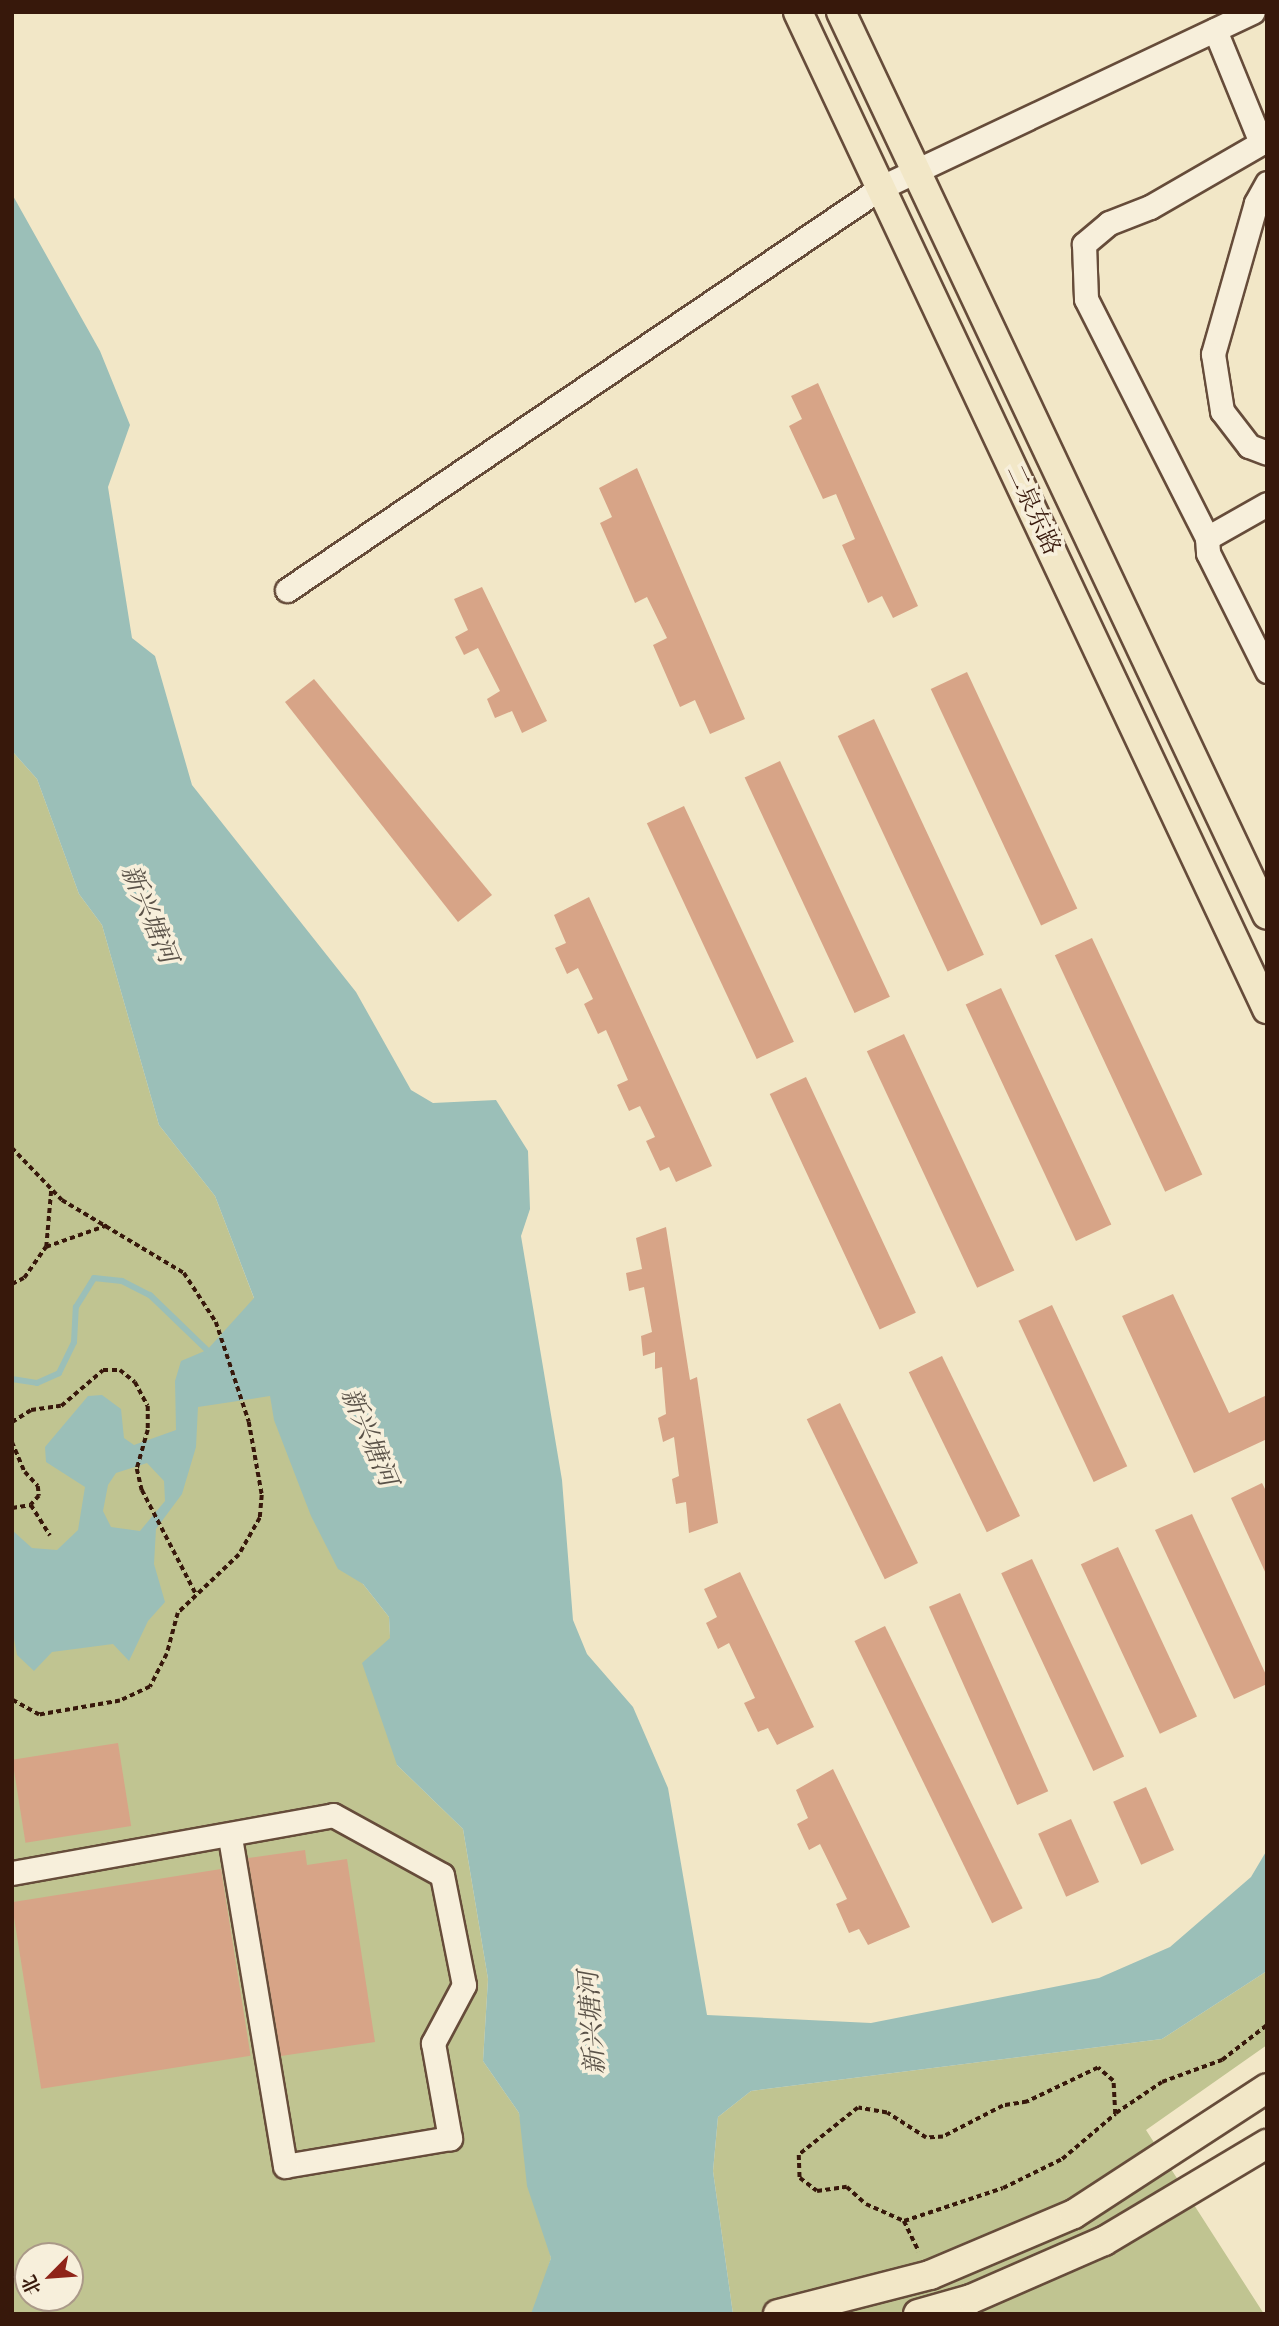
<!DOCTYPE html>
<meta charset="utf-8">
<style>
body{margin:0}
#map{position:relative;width:1279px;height:2326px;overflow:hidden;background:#f2e7c7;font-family:Cardo,"Noto Serif SC",serif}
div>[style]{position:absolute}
.green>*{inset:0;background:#c0c491}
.water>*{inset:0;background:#9bbfb8}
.stream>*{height:6px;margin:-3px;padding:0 3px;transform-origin:3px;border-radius:3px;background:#9bbfb8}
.building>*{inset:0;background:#d7a487;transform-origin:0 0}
.path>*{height:3.5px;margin-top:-1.75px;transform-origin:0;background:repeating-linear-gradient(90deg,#37180b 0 5px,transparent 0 8.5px)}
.roads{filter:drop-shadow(2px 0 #664c3a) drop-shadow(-2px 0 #664c3a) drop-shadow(0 2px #664c3a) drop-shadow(0 -2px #664c3a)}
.minor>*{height:23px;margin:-11.5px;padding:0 11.5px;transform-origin:11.5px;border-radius:11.5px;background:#f7efdb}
.major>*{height:28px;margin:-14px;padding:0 14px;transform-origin:14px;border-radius:14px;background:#f2e7c7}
span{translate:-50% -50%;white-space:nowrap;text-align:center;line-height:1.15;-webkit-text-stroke:7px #f7efdb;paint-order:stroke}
.street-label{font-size:24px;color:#37180b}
.water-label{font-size:26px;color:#5a5248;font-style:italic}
.frame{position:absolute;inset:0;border:14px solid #37180b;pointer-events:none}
.north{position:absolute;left:14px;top:2242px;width:70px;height:70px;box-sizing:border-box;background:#f7efdb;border:2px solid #a98;border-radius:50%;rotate:245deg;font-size:19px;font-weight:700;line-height:28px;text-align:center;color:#37180b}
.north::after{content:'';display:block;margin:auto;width:24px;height:32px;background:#8f2418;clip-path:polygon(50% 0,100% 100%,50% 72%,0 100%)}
</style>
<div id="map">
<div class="green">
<div style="clip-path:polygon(evenodd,12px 751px,37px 779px,79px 894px,102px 925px,159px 1125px,215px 1196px,363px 1584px,389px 1617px,397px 1765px,463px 1829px,488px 1979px,483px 2061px,519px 2113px,551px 2258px,535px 2314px,12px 2314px,12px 751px,28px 2256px,70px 2256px,70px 2298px,28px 2298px,28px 2256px)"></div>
<div style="clip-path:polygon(1267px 1971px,1267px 2045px,1146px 2130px,1264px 2314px,733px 2314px,713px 2171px,718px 2117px,751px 2091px,1162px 2039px)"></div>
</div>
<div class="water">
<div style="clip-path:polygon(evenodd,12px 194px,100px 351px,130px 425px,108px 487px,132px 638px,155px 656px,192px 785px,356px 992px,411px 1090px,433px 1103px,496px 1100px,528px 1151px,530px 1209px,521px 1236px,562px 1480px,573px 1620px,587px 1654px,633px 1707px,668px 1788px,707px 2015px,871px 2023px,1099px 1978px,1170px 1947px,1251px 1877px,1267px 1850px,1267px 1971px,1162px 2039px,751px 2091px,718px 2117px,713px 2171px,733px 2314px,531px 2314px,551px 2258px,527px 2186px,519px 2113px,483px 2061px,488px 1979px,463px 1829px,397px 1765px,362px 1663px,390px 1638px,389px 1617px,363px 1584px,338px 1569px,311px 1516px,274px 1420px,270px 1396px,198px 1407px,196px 1447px,182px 1494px,156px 1529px,154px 1564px,165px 1602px,148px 1621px,129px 1661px,113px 1644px,52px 1652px,34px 1671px,17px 1655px,12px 1627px,12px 1530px,32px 1548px,57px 1550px,78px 1530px,85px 1487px,46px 1462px,45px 1447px,88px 1396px,102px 1395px,121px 1409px,124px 1438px,134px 1445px,176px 1430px,175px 1381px,181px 1361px,207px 1350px,254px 1298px,215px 1196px,159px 1125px,102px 925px,79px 894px,37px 779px,12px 751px,12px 194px,147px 1463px,164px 1481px,165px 1501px,140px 1531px,111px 1527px,103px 1511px,108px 1485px,116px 1473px,147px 1463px)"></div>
</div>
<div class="stream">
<div style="left:12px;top:1379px;width:25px;rotate:9deg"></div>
<div style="left:37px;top:1383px;width:24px;rotate:-24deg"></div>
<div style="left:59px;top:1373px;width:34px;rotate:-64deg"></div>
<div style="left:74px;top:1342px;width:35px;rotate:-87deg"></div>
<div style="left:76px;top:1307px;width:34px;rotate:-58deg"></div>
<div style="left:94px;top:1278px;width:28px;rotate:6deg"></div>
<div style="left:122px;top:1281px;width:31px;rotate:27deg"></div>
<div style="left:150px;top:1295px;width:79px;rotate:44deg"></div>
</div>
<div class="building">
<div style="clip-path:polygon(818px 383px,918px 606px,893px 618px,882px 596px,868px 603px,842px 545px,855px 539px,836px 494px,823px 499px,789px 426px,802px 419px,791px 396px)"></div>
<div style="clip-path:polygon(637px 468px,745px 719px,710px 734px,695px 700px,680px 707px,653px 645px,667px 638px,647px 597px,635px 603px,600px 523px,612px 517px,599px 488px)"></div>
<div style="clip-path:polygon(482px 587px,547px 721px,522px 733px,512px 711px,495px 718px,487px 699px,500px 691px,478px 648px,464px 655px,455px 637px,468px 630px,454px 599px)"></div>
<div style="left:967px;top:672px;width:261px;height:40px;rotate:65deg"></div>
<div style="clip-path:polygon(314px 679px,492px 895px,458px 922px,285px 702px)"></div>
<div style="left:874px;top:719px;width:260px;height:40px;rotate:65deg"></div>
<div style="left:780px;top:761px;width:260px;height:39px;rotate:65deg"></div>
<div style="left:684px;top:806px;width:260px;height:41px;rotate:65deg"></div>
<div style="clip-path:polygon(589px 897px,712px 1166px,676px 1182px,669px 1167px,660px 1171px,646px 1141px,655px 1137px,640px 1106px,629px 1111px,617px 1085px,628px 1080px,606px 1030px,598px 1034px,584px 1004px,593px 999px,578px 968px,567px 974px,555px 948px,566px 943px,554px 915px)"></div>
<div style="left:1092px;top:938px;width:261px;height:41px;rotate:65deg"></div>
<div style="left:1001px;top:988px;width:261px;height:39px;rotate:65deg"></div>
<div style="left:904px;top:1034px;width:261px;height:41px;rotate:65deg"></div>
<div style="left:806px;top:1077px;width:260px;height:40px;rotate:65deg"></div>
<div style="clip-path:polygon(666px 1227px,690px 1380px,697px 1377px,718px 1523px,689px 1533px,686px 1502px,676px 1504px,672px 1479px,679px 1476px,674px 1437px,663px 1442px,658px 1418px,666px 1414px,662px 1367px,655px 1369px,655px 1352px,643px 1356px,641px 1336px,652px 1332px,644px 1287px,629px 1291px,626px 1273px,642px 1269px,636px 1238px)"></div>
<div style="clip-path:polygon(1173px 1294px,1229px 1413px,1267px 1395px,1267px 1439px,1194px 1473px,1122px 1316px)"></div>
<div style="left:1052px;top:1305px;width:178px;height:37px;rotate:65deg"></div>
<div style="left:942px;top:1356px;width:178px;height:37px;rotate:64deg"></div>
<div style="left:840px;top:1403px;width:178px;height:37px;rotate:64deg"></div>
<div style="clip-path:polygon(1262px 1483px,1267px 1493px,1267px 1576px,1231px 1498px)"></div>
<div style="clip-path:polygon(1192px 1514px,1267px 1677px,1267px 1684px,1234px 1699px,1155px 1530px)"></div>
<div style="left:1118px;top:1547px;width:187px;height:41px;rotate:65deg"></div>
<div style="left:1032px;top:1559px;width:218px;height:34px;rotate:65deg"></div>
<div style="clip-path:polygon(740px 1572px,814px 1727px,777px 1745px,768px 1728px,758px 1732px,744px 1703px,755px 1698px,729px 1643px,718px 1649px,706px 1623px,717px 1617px,704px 1589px)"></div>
<div style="left:960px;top:1593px;width:217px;height:34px;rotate:66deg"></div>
<div style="left:885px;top:1626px;width:314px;height:34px;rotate:64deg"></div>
<div style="left:118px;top:1743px;width:84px;height:107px;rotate:81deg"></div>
<div style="clip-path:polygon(833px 1769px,910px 1927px,868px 1945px,859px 1929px,849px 1933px,836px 1904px,847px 1899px,820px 1844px,809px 1850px,797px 1824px,808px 1818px,796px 1790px)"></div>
<div style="left:1146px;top:1787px;width:69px;height:36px;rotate:66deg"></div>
<div style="left:1071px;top:1819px;width:69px;height:36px;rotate:66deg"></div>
<div style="clip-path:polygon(305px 1850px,307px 1865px,347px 1859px,375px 2042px,281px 2056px,248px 1858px)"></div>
<div style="left:221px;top:1869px;width:189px;height:212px;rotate:81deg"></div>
</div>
<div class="path">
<div style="left:12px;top:1148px;width:72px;rotate:46.1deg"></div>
<div style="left:62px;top:1200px;width:142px;rotate:30.9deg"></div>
<div style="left:184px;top:1273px;width:59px;rotate:56.9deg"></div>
<div style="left:216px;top:1322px;width:105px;rotate:71.7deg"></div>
<div style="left:249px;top:1422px;width:74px;rotate:79.9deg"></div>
<div style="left:262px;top:1495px;width:23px;rotate:95deg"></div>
<div style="left:260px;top:1518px;width:43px;rotate:119.6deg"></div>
<div style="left:239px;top:1555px;width:84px;rotate:136.4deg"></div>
<div style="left:178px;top:1613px;width:42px;rotate:105deg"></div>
<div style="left:167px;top:1654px;width:37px;rotate:117deg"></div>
<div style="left:150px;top:1687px;width:33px;rotate:155deg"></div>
<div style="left:120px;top:1701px;width:82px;rotate:170.2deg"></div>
<div style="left:39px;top:1715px;width:31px;rotate:-151deg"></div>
<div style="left:46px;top:1247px;width:57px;rotate:-85deg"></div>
<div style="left:12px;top:1284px;width:13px;rotate:-27deg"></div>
<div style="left:24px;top:1278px;width:38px;rotate:-55deg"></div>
<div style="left:46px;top:1247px;width:66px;rotate:-19.5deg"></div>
<div style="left:12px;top:1422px;width:22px;rotate:-32deg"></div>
<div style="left:31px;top:1410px;width:30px;rotate:-8deg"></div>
<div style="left:61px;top:1406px;width:55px;rotate:-40.6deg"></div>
<div style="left:103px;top:1370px;width:17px"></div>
<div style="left:120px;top:1370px;width:19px;rotate:39deg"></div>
<div style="left:135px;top:1382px;width:27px;rotate:62deg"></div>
<div style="left:148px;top:1406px;width:24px;rotate:90deg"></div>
<div style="left:148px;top:1430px;width:41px;rotate:105.8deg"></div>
<div style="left:137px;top:1469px;width:22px;rotate:77deg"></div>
<div style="left:142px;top:1490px;width:117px;rotate:62.6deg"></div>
<div style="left:12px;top:1442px;width:33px;rotate:67deg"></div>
<div style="left:25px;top:1472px;width:19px;rotate:47deg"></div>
<div style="left:38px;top:1486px;width:10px;rotate:84deg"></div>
<div style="left:39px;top:1496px;width:12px;rotate:132deg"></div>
<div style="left:12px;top:1508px;width:19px;rotate:-9deg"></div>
<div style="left:31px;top:1505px;width:36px;rotate:58deg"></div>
<div style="left:1116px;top:2113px;width:55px;rotate:-34deg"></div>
<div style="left:1162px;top:2082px;width:64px;rotate:-20.1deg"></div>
<div style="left:1222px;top:2060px;width:57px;rotate:-37.9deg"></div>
<div style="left:904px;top:2221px;width:104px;rotate:-18.4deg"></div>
<div style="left:1003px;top:2188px;width:66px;rotate:-26.2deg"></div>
<div style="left:1062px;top:2159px;width:70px;rotate:-40.3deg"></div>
<div style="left:1115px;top:2114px;width:33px;rotate:-93deg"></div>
<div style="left:1113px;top:2081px;width:20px;rotate:-139deg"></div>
<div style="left:1098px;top:2068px;width:79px;rotate:154.4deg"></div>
<div style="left:1027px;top:2102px;width:24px;rotate:171deg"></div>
<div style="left:1003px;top:2106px;width:68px;rotate:152.7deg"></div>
<div style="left:943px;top:2137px;width:17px;rotate:177deg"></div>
<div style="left:926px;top:2138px;width:46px;rotate:-147.3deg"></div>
<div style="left:887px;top:2113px;width:29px;rotate:-170deg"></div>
<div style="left:858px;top:2108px;width:75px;rotate:141.5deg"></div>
<div style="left:799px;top:2155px;width:23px;rotate:88deg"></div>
<div style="left:800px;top:2178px;width:21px;rotate:37deg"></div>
<div style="left:817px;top:2191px;width:30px;rotate:-8deg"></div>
<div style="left:847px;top:2187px;width:25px;rotate:42deg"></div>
<div style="left:866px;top:2204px;width:42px;rotate:24.1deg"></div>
<div style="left:904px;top:2221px;width:34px;rotate:64deg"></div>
</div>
<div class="roads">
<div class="minor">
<div style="left:1215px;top:30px;width:122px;rotate:67.8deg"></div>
<div style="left:1261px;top:143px;width:128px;rotate:150deg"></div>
<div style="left:1150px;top:207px;width:44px;rotate:158.7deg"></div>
<div style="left:1109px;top:223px;width:33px;rotate:140deg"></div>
<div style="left:1084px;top:244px;width:55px;rotate:87.9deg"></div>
<div style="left:1086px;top:299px;width:268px;rotate:63.1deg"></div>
<div style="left:1207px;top:538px;width:15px;rotate:86deg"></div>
<div style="left:1208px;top:553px;width:132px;rotate:63.4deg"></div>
<div style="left:1267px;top:183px;width:23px;rotate:119deg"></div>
<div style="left:1256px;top:203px;width:157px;rotate:105.9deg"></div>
<div style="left:1213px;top:354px;width:58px;rotate:81deg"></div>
<div style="left:1222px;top:411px;width:44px;rotate:52.4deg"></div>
<div style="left:1249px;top:446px;width:19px;rotate:21deg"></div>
<div style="left:1207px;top:538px;width:69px;rotate:-29.5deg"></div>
<div style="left:287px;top:590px;width:719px;rotate:-34.11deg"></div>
<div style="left:882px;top:187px;width:410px;rotate:-25.3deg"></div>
<div style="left:12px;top:1873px;width:326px;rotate:-10.2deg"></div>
<div style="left:333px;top:1815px;width:124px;rotate:28.8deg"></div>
<div style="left:442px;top:1875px;width:112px;rotate:78.7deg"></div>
<div style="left:464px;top:1985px;width:66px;rotate:118.1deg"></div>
<div style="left:433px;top:2043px;width:97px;rotate:79.9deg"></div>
<div style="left:450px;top:2138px;width:167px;rotate:170.4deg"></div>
<div style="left:285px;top:2166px;width:334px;rotate:-99.5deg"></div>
</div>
<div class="major">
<div style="left:798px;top:12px;width:1102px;rotate:64.81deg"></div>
<div style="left:841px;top:12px;width:998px;rotate:64.74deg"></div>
<div style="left:778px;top:2314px;width:157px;rotate:-14.4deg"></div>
<div style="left:930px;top:2275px;width:156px;rotate:-23deg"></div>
<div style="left:1074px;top:2214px;width:230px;rotate:-33.1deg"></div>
<div style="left:918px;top:2314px;width:55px;rotate:-15.8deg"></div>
<div style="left:971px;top:2299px;width:145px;rotate:-23.6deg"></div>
<div style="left:1104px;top:2241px;width:190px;rotate:-30.8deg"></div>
</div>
</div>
<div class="street-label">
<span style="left:1033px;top:510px;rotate:65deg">二泉东路</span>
</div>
<div class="water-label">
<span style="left:149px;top:914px;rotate:67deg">新兴塘河</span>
<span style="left:369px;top:1437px;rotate:67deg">新兴塘河</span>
<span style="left:592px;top:2023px;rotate:-94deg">新兴塘河</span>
</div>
<div class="frame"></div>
<div class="north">北</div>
</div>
